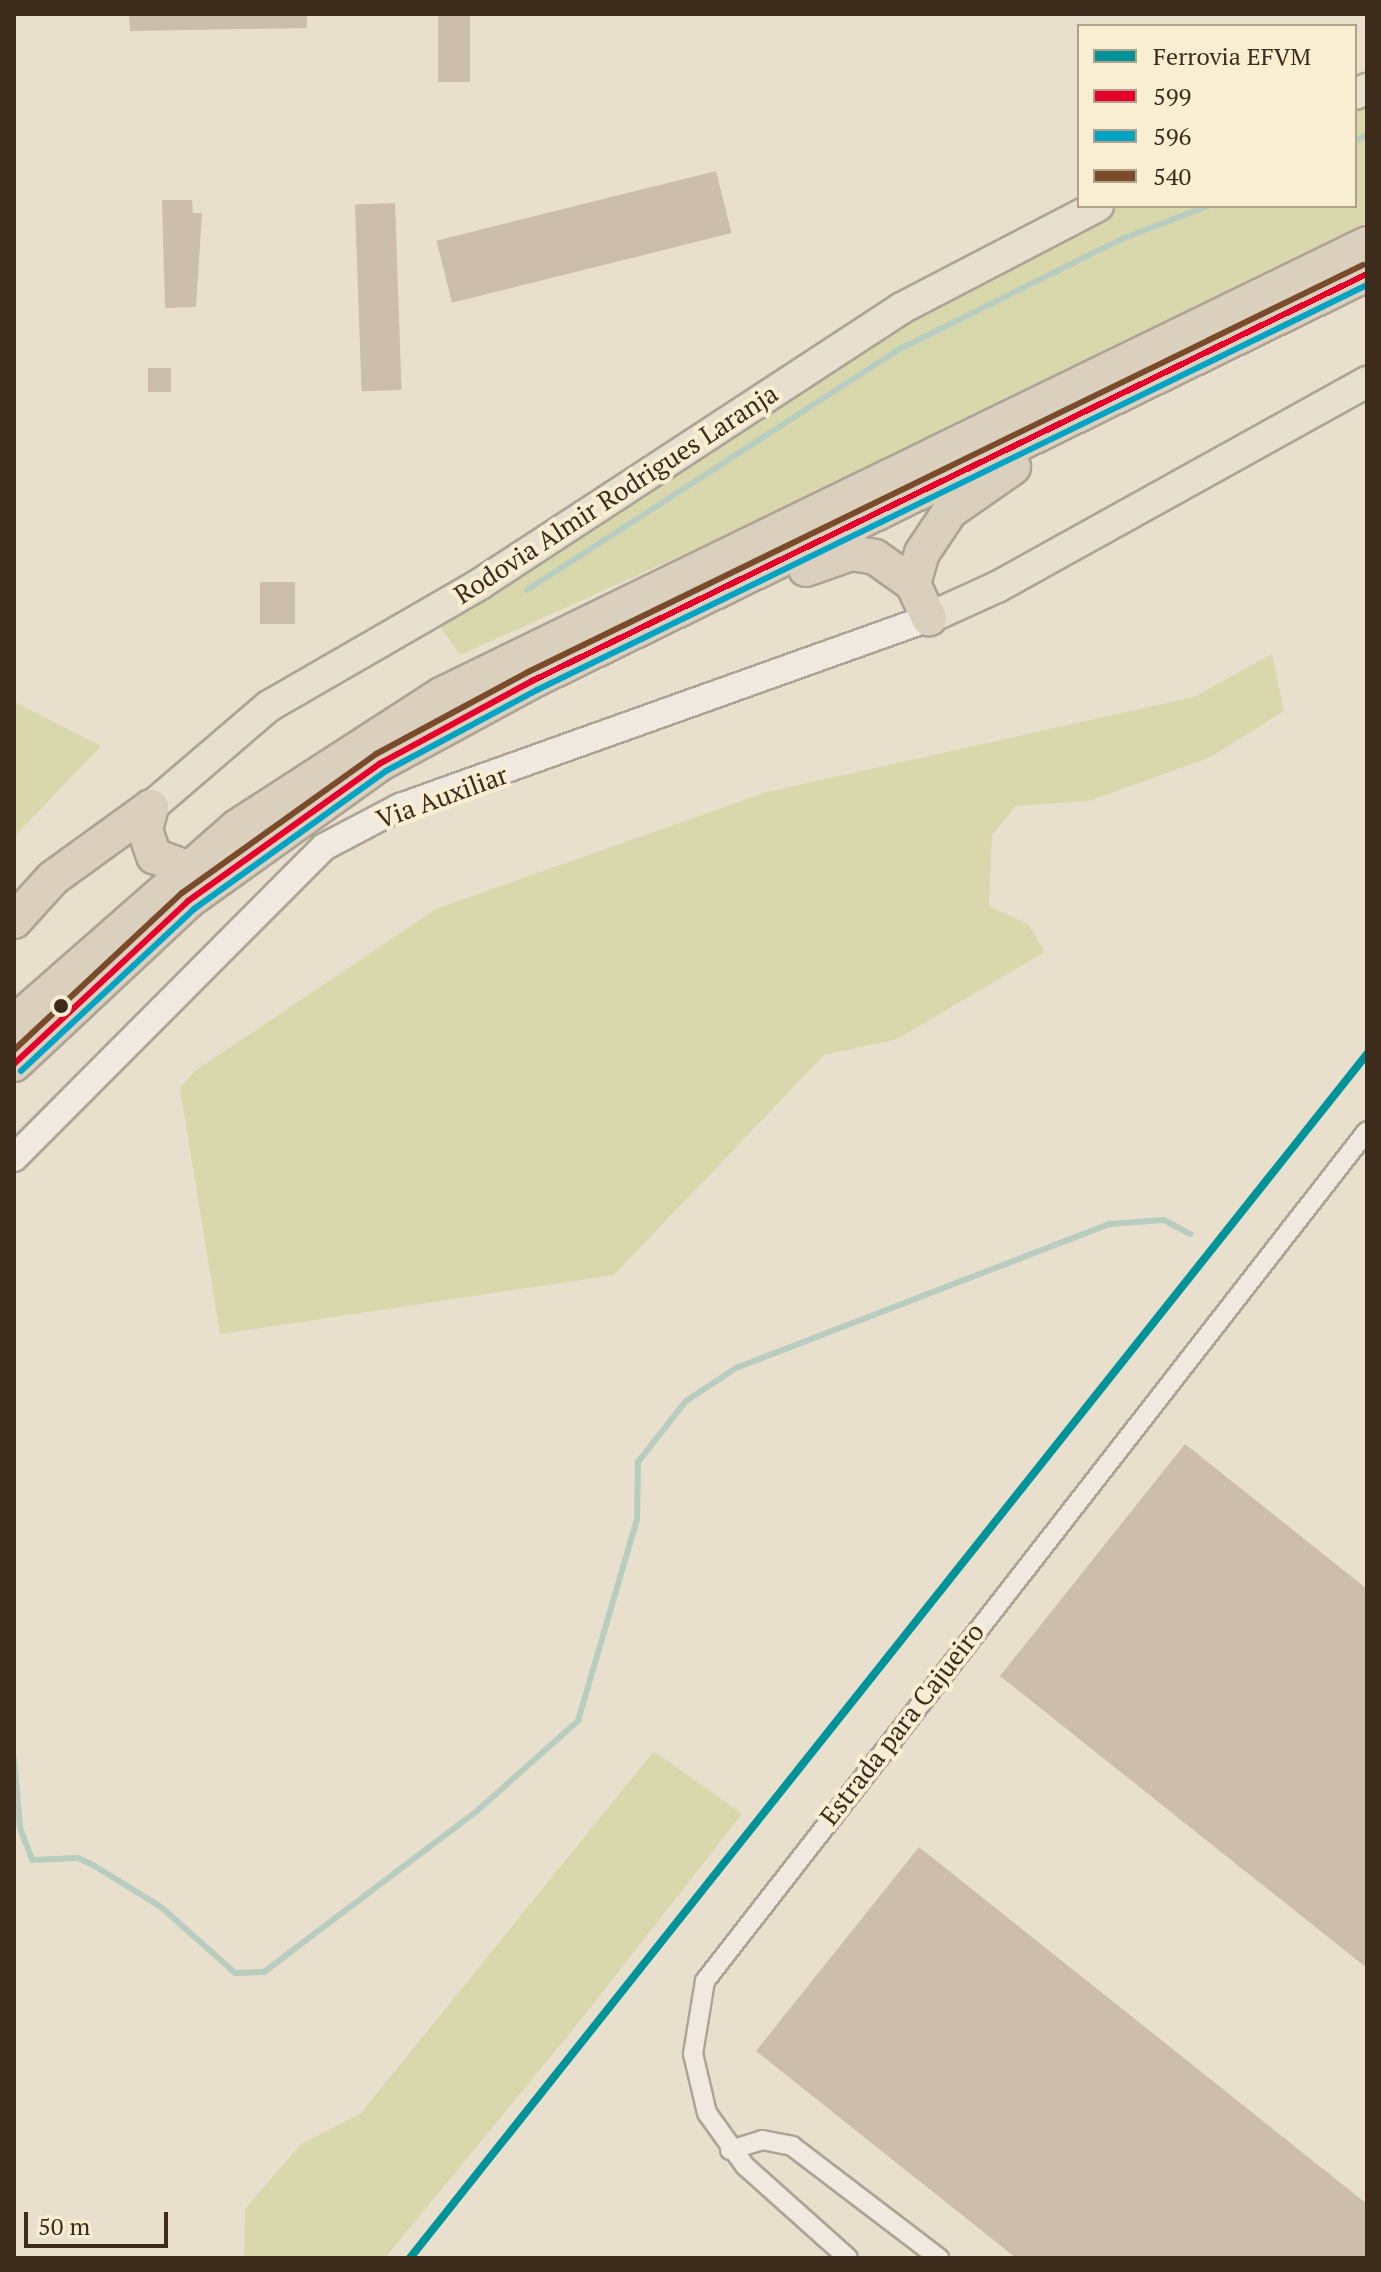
<!DOCTYPE html>
<style>
body{margin:0}
#map{position:relative;width:1381px;height:2272px;overflow:hidden;background:#e8dfcc;font-family:"PT Serif",serif}
div>[style]{position:absolute}
.green>*{inset:0;background:#d9d8ad}
.stream>*{height:6px;margin:-3px;padding:0 3px;transform-origin:3px;border-radius:3px;background:#b8cdc0}
.building>*{inset:0;background:#ccbdad;transform-origin:0 0}
.roads{filter:drop-shadow(2px 0 #ada496) drop-shadow(-2px 0 #ada496) drop-shadow(0 2px #ada496) drop-shadow(0 -2px #ada496)}
.street>*{height:18px;margin:-9px;padding:0 9px;transform-origin:9px;border-radius:9px;background:#efe9df}
.secondary>*{height:26px;margin:-13px;padding:0 13px;transform-origin:13px;border-radius:13px;background:#efe9df}
.primary>*{height:30px;margin:-15px;padding:0 15px;transform-origin:15px;border-radius:15px;background:#e7e0cf}
.highway>*{height:34px;margin:-17px;padding:0 17px;transform-origin:17px;border-radius:17px;background:#dbcfbd}
.bus-1>*{height:6px;margin:-3px;padding:0 3px;transform-origin:3px;border-radius:3px;background:#e4002b}
.bus-2>*{height:6px;margin:-3px;padding:0 3px;transform-origin:3px;border-radius:3px;background:#03a3c5}
.bus-3>*{height:6px;margin:-3px;padding:0 3px;transform-origin:3px;border-radius:3px;background:#7a4b2a}
.rail-1>*{height:8px;margin:-4px;padding:0 4px;transform-origin:4px;border-radius:4px;background:#00939a}
.dots>*{width:22px;height:22px;translate:-50% -50%;box-sizing:border-box;border:4px solid #f9edd2;border-radius:50%}
span{translate:-50% -50%;white-space:nowrap;text-align:center;line-height:1.15;-webkit-text-stroke:8px #f9edd2;paint-order:stroke}
.street-label{font-size:26px;color:#3d2c1c}
.frame{position:absolute;inset:0;border:16px solid #3d2c1c;pointer-events:none}
.legend{position:absolute;left:1077px;top:24px;width:280px;height:184px;box-sizing:border-box;background:#f9edd2;border:2px solid #aea089;margin:0;padding:10px 14px;list-style:none;font-size:24px;color:#3d2c1c}
.legend li{display:flex;align-items:center;gap:16px;height:40px}
.legend b{width:40px;border:2px solid #aea089}
.scale{position:absolute;left:24px;top:2212px;width:144px;height:36px;box-sizing:border-box;border:4px solid #3d2c1c;border-top:0;padding-left:10px;font-size:24px;line-height:28px;white-space:nowrap;color:#3d2c1c;-webkit-text-stroke:6px #f9edd2;paint-order:stroke}
</style>
<div id="map">
<div class="green">
<div style="clip-path:polygon(1367px 100px,1367px 222px,696px 549px,460px 655px,437px 622px,499px 569px,1044px 241px,1122px 206px,1355px 206px,1355px 105px)"></div>
<div style="clip-path:polygon(1272px 654px,1284px 711px,1211px 757px,1089px 801px,1016px 806px,992px 835px,989px 906px,1028px 924px,1045px 952px,897px 1039px,824px 1055px,614px 1275px,220px 1334px,180px 1088px,195px 1071px,436px 909px,767px 792px,1194px 697px)"></div>
<div style="clip-path:polygon(14px 702px,101px 746px,14px 837px)"></div>
<div style="clip-path:polygon(654px 1751px,742px 1814px,575px 2027px,385px 2258px,244px 2258px,245px 2209px,300px 2145px,361px 2113px)"></div>
</div>
<div class="stream">
<div style="left:1355px;top:141px;width:13px;rotate:-27deg"></div>
<div style="left:527px;top:590px;width:444px;rotate:-32.9deg"></div>
<div style="left:900px;top:349px;width:250px;rotate:-26.4deg"></div>
<div style="left:1124px;top:238px;width:90px;rotate:-20.9deg"></div>
<div style="left:14px;top:1759px;width:69px;rotate:85deg"></div>
<div style="left:20px;top:1828px;width:34px;rotate:69deg"></div>
<div style="left:32px;top:1860px;width:46px;rotate:-2.5deg"></div>
<div style="left:78px;top:1858px;width:17px;rotate:25deg"></div>
<div style="left:93px;top:1865px;width:80px;rotate:31.7deg"></div>
<div style="left:161px;top:1907px;width:99px;rotate:41.7deg"></div>
<div style="left:235px;top:1973px;width:29px;rotate:-2deg"></div>
<div style="left:264px;top:1972px;width:268px;rotate:-37.1deg"></div>
<div style="left:478px;top:1810px;width:134px;rotate:-41.7deg"></div>
<div style="left:578px;top:1721px;width:210px;rotate:-73.7deg"></div>
<div style="left:637px;top:1519px;width:57px;rotate:-89deg"></div>
<div style="left:638px;top:1462px;width:78px;rotate:-51.8deg"></div>
<div style="left:686px;top:1401px;width:60px;rotate:-33.4deg"></div>
<div style="left:736px;top:1368px;width:401px;rotate:-21.1deg"></div>
<div style="left:1110px;top:1224px;width:54px;rotate:-4.2deg"></div>
<div style="left:1164px;top:1220px;width:30px;rotate:28deg"></div>
</div>
<div class="building">
<div style="clip-path:polygon(129px 14px,307px 14px,307px 28px,130px 31px)"></div>
<div style="left:438px;top:14px;width:32px;height:68px"></div>
<div style="left:716px;top:171px;width:64px;height:288px;rotate:76deg"></div>
<div style="clip-path:polygon(162px 200px,192px 200px,193px 213px,202px 213px,196px 307px,165px 308px)"></div>
<div style="left:395px;top:203px;width:187px;height:40px;rotate:88deg"></div>
<div style="left:171px;top:368px;width:24px;height:23px;rotate:90deg"></div>
<div style="left:260px;top:582px;width:35px;height:42px"></div>
<div style="clip-path:polygon(1185px 1444px,1367px 1589px,1367px 1968px,1000px 1676px)"></div>
<div style="clip-path:polygon(919px 1847px,1367px 2204px,1367px 2258px,1016px 2258px,756px 2051px)"></div>
</div>
<div class="roads">
<div class="street">
<div style="left:730px;top:2150px;width:34px;rotate:-17deg"></div>
<div style="left:762px;top:2140px;width:31px;rotate:11deg"></div>
<div style="left:792px;top:2146px;width:185px;rotate:37.3deg"></div>
<div style="left:848px;top:2258px;width:138px;rotate:-138.2deg"></div>
<div style="left:745px;top:2166px;width:65px;rotate:-125.6deg"></div>
<div style="left:707px;top:2113px;width:61px;rotate:-103.3deg"></div>
<div style="left:693px;top:2054px;width:74px;rotate:-80.7deg"></div>
<div style="left:705px;top:1981px;width:1077px;rotate:-52.09deg"></div>
</div>
<div class="secondary">
<div style="left:14px;top:1158px;width:439px;rotate:-45.1deg"></div>
<div style="left:324px;top:847px;width:86px;rotate:-27.8deg"></div>
<div style="left:400px;top:807px;width:562px;rotate:-19.66deg"></div>
</div>
<div class="primary">
<div style="left:1355px;top:94px;width:13px;rotate:-23deg"></div>
<div style="left:929px;top:618px;width:75px;rotate:-24.5deg"></div>
<div style="left:997px;top:587px;width:423px;rotate:-29deg"></div>
<div style="left:151px;top:807px;width:155px;rotate:-40.6deg"></div>
<div style="left:269px;top:706px;width:244px;rotate:-30deg"></div>
<div style="left:480px;top:584px;width:504px;rotate:-33.19deg"></div>
<div style="left:902px;top:308px;width:221px;rotate:-27.5deg"></div>
</div>
<div class="highway">
<div style="left:806px;top:569px;width:48px;rotate:-19.6deg"></div>
<div style="left:851px;top:553px;width:24px;rotate:9deg"></div>
<div style="left:875px;top:557px;width:47px;rotate:35.4deg"></div>
<div style="left:913px;top:584px;width:38px;rotate:65deg"></div>
<div style="left:913px;top:584px;width:32px;rotate:-74deg"></div>
<div style="left:922px;top:553px;width:50px;rotate:-56.3deg"></div>
<div style="left:950px;top:511px;width:77px;rotate:-34.9deg"></div>
<div style="left:151px;top:807px;width:24px;rotate:105deg"></div>
<div style="left:145px;top:830px;width:28px;rotate:71deg"></div>
<div style="left:154px;top:856px;width:38px;rotate:20deg"></div>
<div style="left:14px;top:921px;width:58px;rotate:-47.8deg"></div>
<div style="left:53px;top:878px;width:121px;rotate:-35.9deg"></div>
<div style="left:14px;top:1023px;width:297px;rotate:-41.3deg"></div>
<div style="left:237px;top:827px;width:243px;rotate:-32.9deg"></div>
<div style="left:441px;top:695px;width:1030px;rotate:-25.97deg"></div>
<div style="left:14px;top:1064px;width:238px;rotate:-43.1deg"></div>
<div style="left:188px;top:901px;width:237px;rotate:-35.6deg"></div>
<div style="left:381px;top:763px;width:172px;rotate:-28.5deg"></div>
<div style="left:532px;top:681px;width:929px;rotate:-25.99deg"></div>
</div>
</div>
<div class="bus-1">
<div style="left:14px;top:1064px;width:238px;rotate:-43.1deg"></div>
<div style="left:188px;top:901px;width:237px;rotate:-35.6deg"></div>
<div style="left:381px;top:763px;width:172px;rotate:-28.5deg"></div>
<div style="left:532px;top:681px;width:929px;rotate:-25.99deg"></div>
</div>
<div class="bus-2">
<div style="left:21px;top:1071px;width:237px;rotate:-43.1deg"></div>
<div style="left:194px;top:909px;width:236px;rotate:-35.7deg"></div>
<div style="left:386px;top:771px;width:171px;rotate:-28.2deg"></div>
<div style="left:537px;top:690px;width:924px;rotate:-26.01deg"></div>
</div>
<div class="bus-3">
<div style="left:14px;top:1050px;width:230px;rotate:-43.1deg"></div>
<div style="left:182px;top:893px;width:239px;rotate:-35.6deg"></div>
<div style="left:376px;top:754px;width:173px;rotate:-28.3deg"></div>
<div style="left:528px;top:672px;width:929px;rotate:-25.99deg"></div>
</div>
<div class="rail-1">
<div style="left:410px;top:2258px;width:1538px;rotate:-51.52deg"></div>
</div>
<div class="dots">
<div style="left:61px;top:1006px;background:#3d2c1c"></div>
</div>
<div class="street-label">
<span style="left:616px;top:494px;rotate:-33deg">Rodovia Almir Rodrigues Laranja</span>
<span style="left:442px;top:797px;rotate:-20deg">Via Auxiliar</span>
<span style="left:902px;top:1724px;rotate:-52deg">Estrada para Cajueiro</span>
</div>
<div class="frame"></div>
<ul class="legend">
<li><b style="height:10px;background:#00939a"></b>Ferrovia EFVM</li>
<li><b style="height:10px;background:#e4002b"></b>599</li>
<li><b style="height:10px;background:#03a3c5"></b>596</li>
<li><b style="height:10px;background:#7a4b2a"></b>540</li>
</ul>
<div class="scale">50 m</div>
</div>
